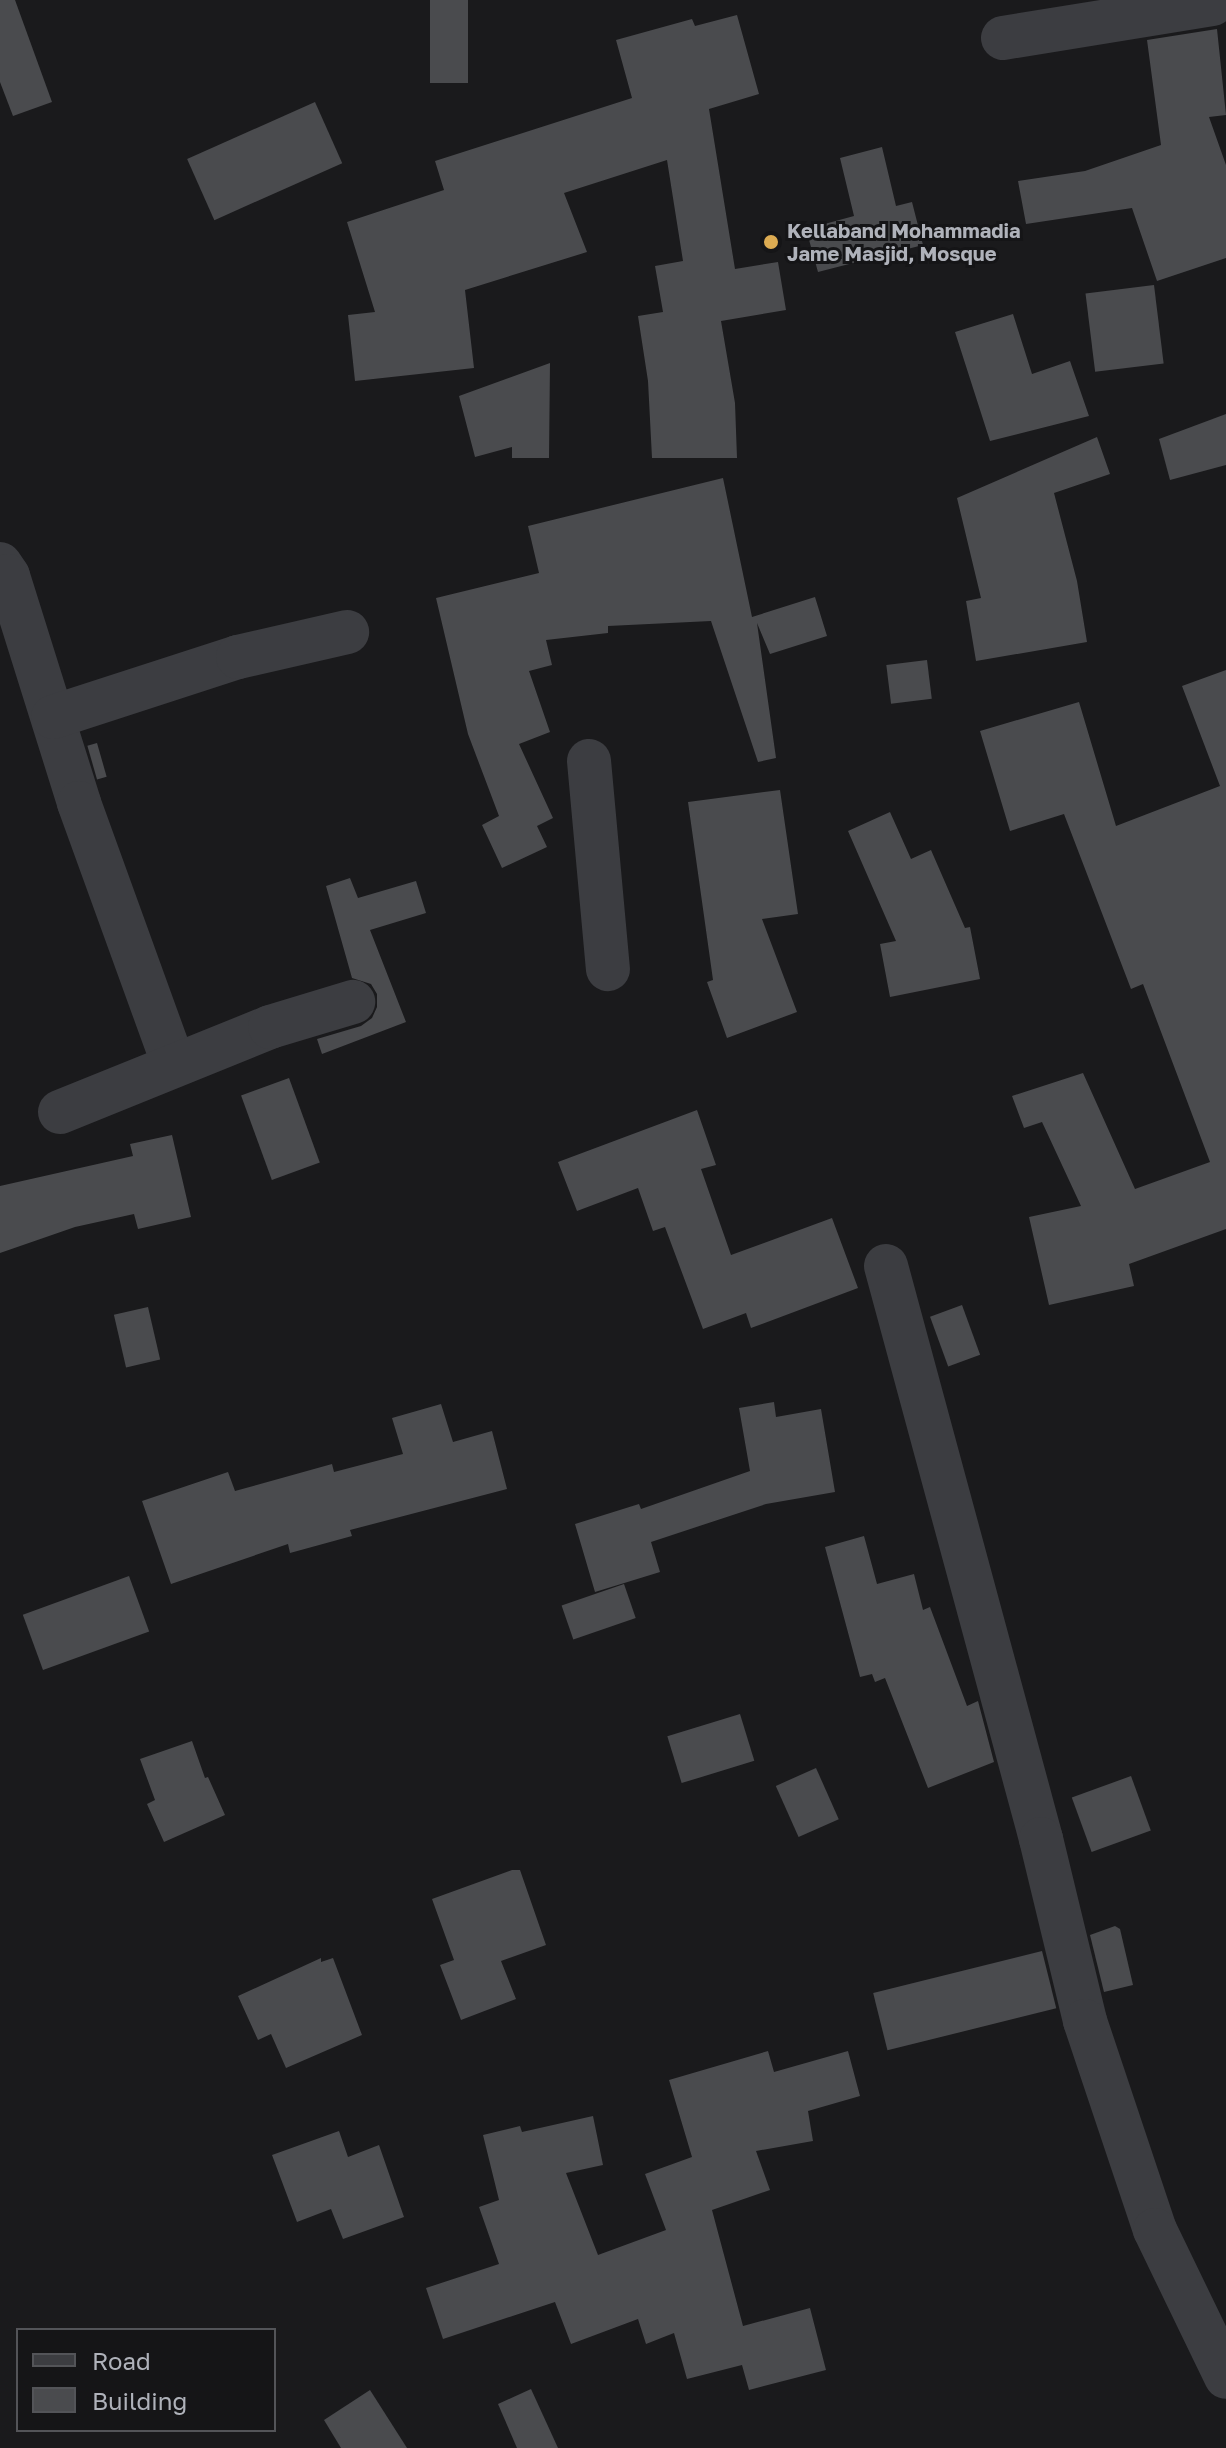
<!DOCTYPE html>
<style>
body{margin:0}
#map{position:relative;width:1226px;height:2448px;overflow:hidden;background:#1a1a1c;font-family:"Golos Text",sans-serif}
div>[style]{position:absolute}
.building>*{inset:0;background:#4a4b4e;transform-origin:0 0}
.minor>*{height:44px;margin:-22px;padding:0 22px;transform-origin:22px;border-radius:22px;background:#3c3d41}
.dots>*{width:22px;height:22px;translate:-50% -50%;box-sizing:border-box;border:4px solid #151517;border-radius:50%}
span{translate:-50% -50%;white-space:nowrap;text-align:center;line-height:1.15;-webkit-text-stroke:6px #151517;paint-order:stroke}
.poi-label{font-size:20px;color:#afb2ba;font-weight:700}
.left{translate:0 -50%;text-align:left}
.legend{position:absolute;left:16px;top:2328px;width:260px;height:104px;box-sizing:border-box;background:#151517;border:2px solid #535458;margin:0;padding:10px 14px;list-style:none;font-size:24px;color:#afb2ba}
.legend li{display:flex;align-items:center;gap:16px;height:40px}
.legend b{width:40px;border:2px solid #535458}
</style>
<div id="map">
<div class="building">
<div style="clip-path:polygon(0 0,15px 0,52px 102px,13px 116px,0 82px)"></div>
<div style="left:430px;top:0;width:38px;height:83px"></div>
<div style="clip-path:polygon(737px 15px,759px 94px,709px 109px,735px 269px,778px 262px,786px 310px,721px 321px,735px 403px,737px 458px,652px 458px,648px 381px,638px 316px,663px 312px,655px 266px,683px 261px,667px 160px,564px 193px,587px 252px,465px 290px,474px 368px,355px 381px,348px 315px,375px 312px,347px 222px,444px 190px,435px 161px,632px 98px,616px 40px,692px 19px,695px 26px)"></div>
<div style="clip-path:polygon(1217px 29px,1226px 115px,1209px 117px,1226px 165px,1226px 258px,1157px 281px,1132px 208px,1026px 224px,1018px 181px,1085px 171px,1161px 145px,1147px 40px)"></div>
<div style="left:315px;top:102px;width:67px;height:140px;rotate:66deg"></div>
<div style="clip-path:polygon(882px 147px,896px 206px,912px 202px,923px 245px,818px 272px,806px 229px,854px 216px,840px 158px)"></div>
<div style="left:1154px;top:285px;width:79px;height:69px;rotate:83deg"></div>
<div style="clip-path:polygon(1013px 314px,1032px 374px,1070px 361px,1089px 416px,990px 441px,955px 332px)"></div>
<div style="clip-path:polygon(550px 363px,549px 458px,512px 458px,512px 447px,475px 457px,459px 396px)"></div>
<div style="clip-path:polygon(1226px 414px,1226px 465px,1170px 480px,1159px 439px)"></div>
<div style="clip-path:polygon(1097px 437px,1110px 474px,1054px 493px,1077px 581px,1087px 642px,976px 661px,966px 601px,981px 598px,957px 498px)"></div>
<div style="clip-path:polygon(723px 478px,752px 617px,815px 597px,827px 636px,770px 654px,757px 623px,776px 758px,758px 762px,711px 621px,608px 626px,608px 633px,546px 640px,552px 665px,529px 671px,550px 732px,519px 744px,553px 818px,537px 826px,547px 847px,502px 868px,482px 825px,499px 816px,468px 734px,436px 598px,539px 573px,528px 526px)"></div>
<div style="left:927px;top:660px;width:39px;height:41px;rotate:83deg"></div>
<div style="clip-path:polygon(1226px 670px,1226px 1229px,1129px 1264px,1134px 1286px,1049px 1305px,1029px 1217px,1081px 1206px,1042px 1122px,1024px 1128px,1012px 1096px,1083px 1073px,1135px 1189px,1210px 1162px,1143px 984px,1131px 989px,1064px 814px,1010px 831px,980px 731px,1079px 702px,1116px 826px,1220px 786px,1182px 686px)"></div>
<div style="left:97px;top:743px;width:35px;height:10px;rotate:74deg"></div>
<div style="clip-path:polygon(780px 790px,798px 914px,762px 919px,797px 1012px,727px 1038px,707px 982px,713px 980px,688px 802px)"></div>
<div style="clip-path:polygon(890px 812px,911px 859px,931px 850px,965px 928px,970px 927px,980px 979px,890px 997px,880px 944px,896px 941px,848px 831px)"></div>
<div style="clip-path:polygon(350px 878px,358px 898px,416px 881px,426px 913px,370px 930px,406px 1022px,322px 1054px,317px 1039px,361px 1026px,372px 1018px,377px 1007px,377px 994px,371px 984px,352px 978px,326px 886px)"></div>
<div style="left:289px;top:1078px;width:90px;height:51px;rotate:70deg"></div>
<div style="clip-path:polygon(697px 1110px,716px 1165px,701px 1169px,731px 1255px,832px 1218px,858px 1288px,751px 1328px,746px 1313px,703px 1329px,665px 1227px,653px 1231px,638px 1188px,577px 1211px,558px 1162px)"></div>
<div style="clip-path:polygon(172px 1135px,191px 1217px,138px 1229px,134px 1214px,75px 1227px,0 1253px,0 1186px,133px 1156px,130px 1144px)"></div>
<div style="left:962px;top:1305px;width:53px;height:34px;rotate:70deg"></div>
<div style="left:148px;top:1307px;width:54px;height:35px;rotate:77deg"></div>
<div style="clip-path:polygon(774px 1402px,776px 1417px,821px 1409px,835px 1492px,766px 1504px,651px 1542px,660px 1572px,595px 1592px,575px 1524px,639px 1504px,641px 1509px,750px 1471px,739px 1408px)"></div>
<div style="clip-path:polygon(441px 1404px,453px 1442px,492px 1431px,507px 1489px,350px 1530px,352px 1536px,290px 1553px,288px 1544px,171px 1584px,142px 1501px,228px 1472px,235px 1491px,332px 1464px,334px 1472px,403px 1454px,392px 1418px)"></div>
<div style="clip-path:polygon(864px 1536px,877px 1584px,914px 1574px,923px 1610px,930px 1607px,967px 1706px,978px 1701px,994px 1762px,928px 1788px,885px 1678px,875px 1682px,872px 1674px,860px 1677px,825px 1547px)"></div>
<div style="left:129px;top:1576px;width:59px;height:113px;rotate:70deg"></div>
<div style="left:624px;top:1584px;width:36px;height:66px;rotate:71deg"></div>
<div style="left:740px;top:1714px;width:49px;height:76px;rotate:73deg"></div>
<div style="clip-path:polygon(192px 1741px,205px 1778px,208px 1777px,225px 1815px,164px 1842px,147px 1804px,155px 1800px,140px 1759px)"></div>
<div style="left:816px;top:1768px;width:56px;height:44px;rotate:66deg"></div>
<div style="left:1131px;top:1776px;width:58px;height:63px;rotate:70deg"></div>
<div style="clip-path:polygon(512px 1870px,520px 1870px,546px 1945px,501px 1961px,516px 1999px,461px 2020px,440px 1965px,454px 1960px,432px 1899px)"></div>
<div style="clip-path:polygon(1115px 1926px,1120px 1929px,1133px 1985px,1104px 1992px,1090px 1935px)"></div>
<div style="left:1042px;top:1951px;width:59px;height:174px;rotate:76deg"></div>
<div style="clip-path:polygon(321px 1958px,321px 1962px,333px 1958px,362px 2035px,286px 2068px,271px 2034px,258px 2040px,238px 1996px)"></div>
<div style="clip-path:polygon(768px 2051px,774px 2072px,848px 2051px,860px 2096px,808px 2111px,813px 2141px,756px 2151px,770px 2190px,712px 2210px,743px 2326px,810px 2308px,826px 2370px,749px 2390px,742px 2365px,687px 2379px,674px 2333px,646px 2344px,638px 2319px,571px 2344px,555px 2302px,443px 2339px,426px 2288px,499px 2264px,479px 2207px,499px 2200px,483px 2135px,520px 2126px,522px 2132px,593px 2116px,603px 2165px,566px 2173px,598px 2255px,666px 2230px,645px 2174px,692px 2157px,669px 2080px)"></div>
<div style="clip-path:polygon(339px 2131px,348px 2157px,379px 2145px,404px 2217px,343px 2239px,331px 2209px,297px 2222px,272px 2155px)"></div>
<div style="clip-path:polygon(531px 2389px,558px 2448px,517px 2448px,498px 2404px)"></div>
<div style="clip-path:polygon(370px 2390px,407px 2448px,341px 2448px,324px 2420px)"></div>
</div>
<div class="minor">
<div style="left:1003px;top:38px;width:212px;rotate:-9.2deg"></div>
<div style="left:0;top:564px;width:14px;rotate:56deg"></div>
<div style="left:8px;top:576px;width:238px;rotate:72.6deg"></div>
<div style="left:79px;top:803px;width:279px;rotate:70.1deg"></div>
<div style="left:53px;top:717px;width:194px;rotate:-18deg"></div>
<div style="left:238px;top:657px;width:112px;rotate:-12.9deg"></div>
<div style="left:589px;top:761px;width:209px;rotate:84.8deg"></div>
<div style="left:60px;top:1112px;width:227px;rotate:-22deg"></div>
<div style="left:270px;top:1027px;width:87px;rotate:-16.8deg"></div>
<div style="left:886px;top:1266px;width:594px;rotate:74.86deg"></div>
<div style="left:1041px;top:1839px;width:187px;rotate:76.4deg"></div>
<div style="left:1085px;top:2021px;width:220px;rotate:71.5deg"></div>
<div style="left:1155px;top:2230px;width:163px;rotate:64.2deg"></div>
</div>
<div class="dots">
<div style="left:771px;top:242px;background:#dcab52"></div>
</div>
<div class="poi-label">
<span class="left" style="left:787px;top:242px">Kellaband Mohammadia<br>Jame Masjid, Mosque</span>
</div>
<ul class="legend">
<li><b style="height:10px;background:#3c3d41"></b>Road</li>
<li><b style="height:22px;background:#4a4b4e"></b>Building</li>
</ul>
</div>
